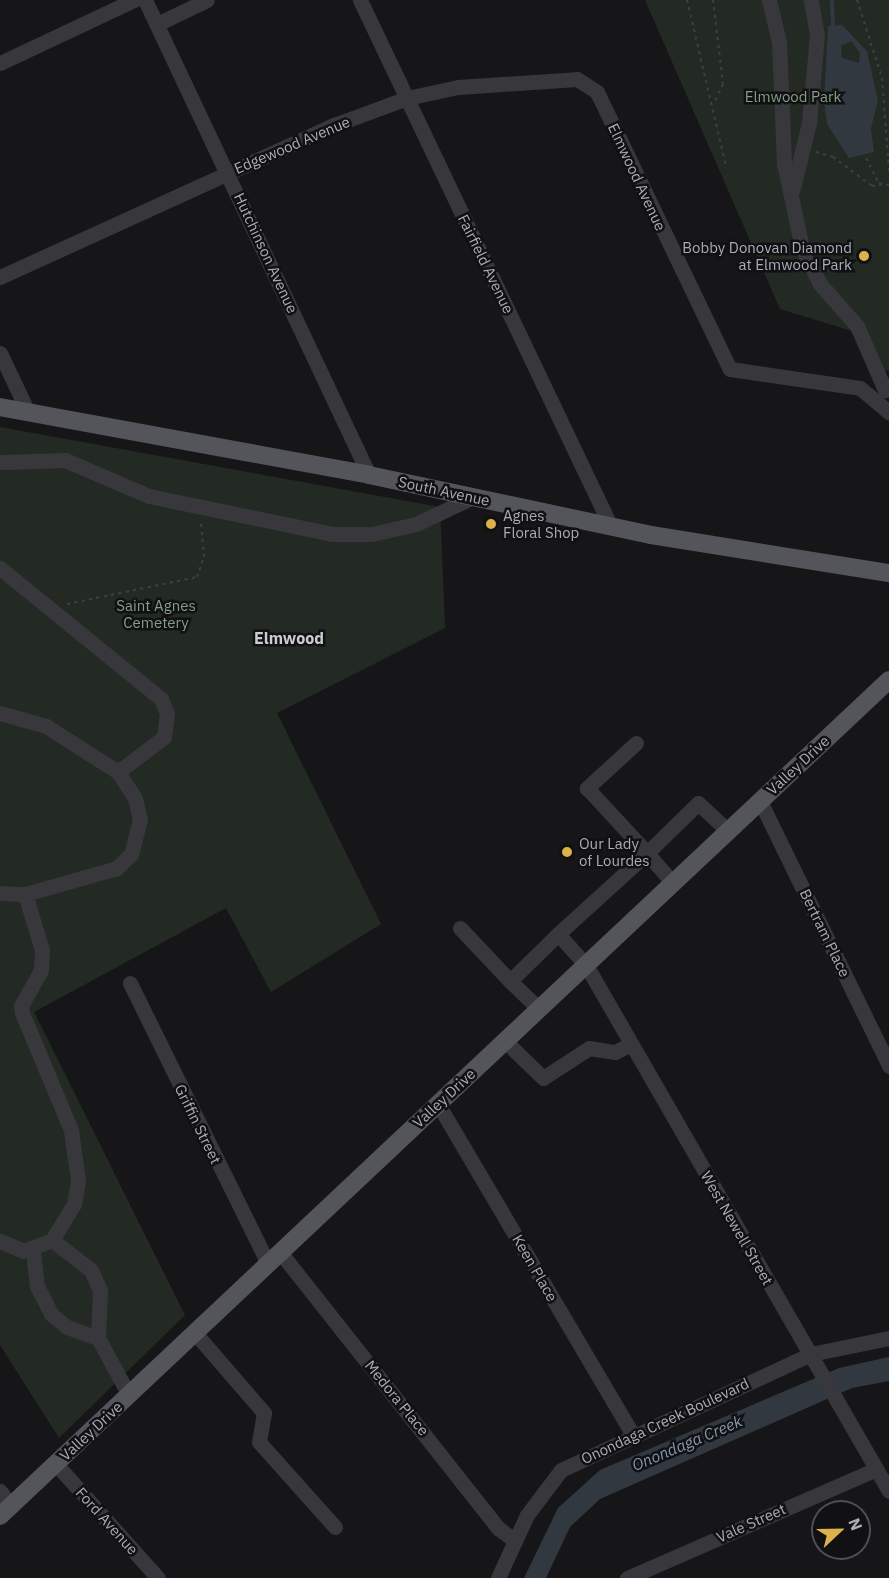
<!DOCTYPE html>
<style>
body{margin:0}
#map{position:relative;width:889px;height:1578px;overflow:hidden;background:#161618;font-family:"IBM Plex Sans",sans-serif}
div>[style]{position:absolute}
.green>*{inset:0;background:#232a24}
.water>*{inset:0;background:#31383f}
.stream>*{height:4px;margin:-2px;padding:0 2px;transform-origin:2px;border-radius:2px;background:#31383f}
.path>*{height:2px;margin-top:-1px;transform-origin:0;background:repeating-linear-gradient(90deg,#3e3f43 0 3px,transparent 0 7.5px)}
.minor>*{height:15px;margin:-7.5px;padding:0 7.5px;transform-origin:7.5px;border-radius:7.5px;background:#38383c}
.major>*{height:18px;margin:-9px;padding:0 9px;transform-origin:9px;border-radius:9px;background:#54555b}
.dots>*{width:16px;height:16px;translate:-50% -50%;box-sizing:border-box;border:3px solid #111113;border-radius:50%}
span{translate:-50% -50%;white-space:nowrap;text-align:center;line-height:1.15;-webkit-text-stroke:5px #111113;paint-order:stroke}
.park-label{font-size:15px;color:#839f86}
.street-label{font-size:15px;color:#aaadb6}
.poi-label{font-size:15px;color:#aaadb6}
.right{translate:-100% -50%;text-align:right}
.left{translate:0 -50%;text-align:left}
.neighbourhood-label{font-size:16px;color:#caccd3;font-weight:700}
.water-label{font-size:16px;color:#8598ad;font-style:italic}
.north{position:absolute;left:811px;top:1500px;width:60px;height:60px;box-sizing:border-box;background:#111113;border:2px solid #4e4f54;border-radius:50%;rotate:68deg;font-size:16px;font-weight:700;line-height:24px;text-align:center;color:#aaadb6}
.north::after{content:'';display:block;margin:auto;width:21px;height:27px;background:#dcb34a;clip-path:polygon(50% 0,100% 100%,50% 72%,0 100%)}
</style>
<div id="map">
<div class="green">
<div style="clip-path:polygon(645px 0,889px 0,889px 370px,871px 373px,852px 331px,780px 309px)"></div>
<div style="clip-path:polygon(0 427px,440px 507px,445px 628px,277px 713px,381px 924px,271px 992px,226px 908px,34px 1012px,185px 1315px,59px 1438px,0 1345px)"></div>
</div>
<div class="water">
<div style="clip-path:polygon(evenodd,842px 25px,867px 51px,878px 101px,871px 128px,874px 152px,849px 158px,827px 124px,824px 101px,828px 26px,842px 25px,851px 41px,860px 53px,859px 63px,842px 58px,841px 46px,851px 41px)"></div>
<div style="clip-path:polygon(889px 1357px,889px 1381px,852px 1388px,600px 1499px,570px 1527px,546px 1578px,524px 1578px,558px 1508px,600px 1470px,839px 1368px)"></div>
</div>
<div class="stream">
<div style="left:832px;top:0;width:29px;rotate:88deg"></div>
</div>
<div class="path">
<div style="left:687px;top:0;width:171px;rotate:76.8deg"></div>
<div style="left:713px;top:0;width:85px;rotate:83.2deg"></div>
<div style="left:723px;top:84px;width:19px;rotate:115deg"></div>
<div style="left:857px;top:0;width:82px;rotate:72.2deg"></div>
<div style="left:882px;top:78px;width:94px;rotate:85.7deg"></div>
<div style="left:816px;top:152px;width:18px;rotate:16deg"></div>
<div style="left:833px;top:157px;width:49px;rotate:36.6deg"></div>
<div style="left:872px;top:186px;width:9px;rotate:-6deg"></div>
<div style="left:866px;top:158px;width:28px;rotate:63deg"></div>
<div style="left:879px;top:183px;width:10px;rotate:11deg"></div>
<div style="left:67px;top:604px;width:133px;rotate:-11.7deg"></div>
<div style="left:197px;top:577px;width:21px;rotate:-71deg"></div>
<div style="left:204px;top:557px;width:37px;rotate:-95deg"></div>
</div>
<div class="minor">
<div style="left:145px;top:0;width:525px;rotate:64.75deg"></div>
<div style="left:360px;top:0;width:584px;rotate:64.53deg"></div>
<div style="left:769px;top:0;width:43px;rotate:76.6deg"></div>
<div style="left:779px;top:42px;width:121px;rotate:87.6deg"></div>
<div style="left:784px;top:163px;width:87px;rotate:78deg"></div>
<div style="left:802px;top:248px;width:40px;rotate:63.4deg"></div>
<div style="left:820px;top:284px;width:56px;rotate:48.6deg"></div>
<div style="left:857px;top:326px;width:70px;rotate:66.4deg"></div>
<div style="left:157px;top:24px;width:55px;rotate:-25.6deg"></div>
<div style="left:0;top:63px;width:148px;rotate:-25.2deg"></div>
<div style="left:793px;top:188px;width:67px;rotate:-76.2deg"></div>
<div style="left:809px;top:123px;width:88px;rotate:-84.8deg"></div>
<div style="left:817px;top:35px;width:36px;rotate:-100deg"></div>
<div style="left:0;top:277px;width:367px;rotate:-24.5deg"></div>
<div style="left:334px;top:125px;width:78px;rotate:-20.3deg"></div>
<div style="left:407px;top:98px;width:52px;rotate:-12.2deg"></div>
<div style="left:458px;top:87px;width:119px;rotate:-3.8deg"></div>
<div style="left:577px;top:79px;width:24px;rotate:33deg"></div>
<div style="left:597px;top:92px;width:307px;rotate:64.4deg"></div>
<div style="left:730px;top:369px;width:131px;rotate:8.3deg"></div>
<div style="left:860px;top:388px;width:38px;rotate:40deg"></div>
<div style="left:0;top:353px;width:65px;rotate:64.6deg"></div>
<div style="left:0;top:462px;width:65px;rotate:-1.8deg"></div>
<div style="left:65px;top:460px;width:91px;rotate:23.2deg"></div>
<div style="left:149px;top:496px;width:187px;rotate:11.7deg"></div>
<div style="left:332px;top:534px;width:40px"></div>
<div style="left:372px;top:534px;width:45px;rotate:-12.8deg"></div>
<div style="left:416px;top:524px;width:63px;rotate:-25.3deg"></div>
<div style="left:0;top:568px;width:208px;rotate:39.1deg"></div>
<div style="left:161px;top:699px;width:15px;rotate:67deg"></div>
<div style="left:167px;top:713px;width:24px;rotate:97deg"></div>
<div style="left:164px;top:737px;width:58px;rotate:142.7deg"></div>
<div style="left:0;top:713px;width:48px;rotate:15.8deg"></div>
<div style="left:46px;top:726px;width:85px;rotate:32.6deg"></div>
<div style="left:118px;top:772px;width:31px;rotate:57deg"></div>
<div style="left:135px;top:798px;width:22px;rotate:77deg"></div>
<div style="left:140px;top:819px;width:36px;rotate:104deg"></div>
<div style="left:131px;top:854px;width:20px;rotate:135deg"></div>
<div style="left:117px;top:868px;width:96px;rotate:164.2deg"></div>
<div style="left:25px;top:894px;width:25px;rotate:-178deg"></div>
<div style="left:636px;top:743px;width:67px;rotate:137.4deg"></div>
<div style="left:587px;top:788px;width:88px;rotate:47.3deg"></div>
<div style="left:647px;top:853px;width:120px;rotate:137.7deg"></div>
<div style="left:558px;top:934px;width:42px;rotate:47.9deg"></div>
<div style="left:586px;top:965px;width:607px;rotate:60.06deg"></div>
<div style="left:760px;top:801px;width:295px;rotate:64deg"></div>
<div style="left:673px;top:883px;width:40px;rotate:-131deg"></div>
<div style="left:647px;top:853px;width:71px;rotate:-44.4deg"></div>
<div style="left:698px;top:803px;width:41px;rotate:43deg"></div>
<div style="left:460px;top:928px;width:73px;rotate:46.7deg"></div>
<div style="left:130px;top:983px;width:313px;rotate:63.8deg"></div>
<div style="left:539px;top:1009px;width:40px;rotate:-136deg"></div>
<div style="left:510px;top:981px;width:67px;rotate:-44.4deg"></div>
<div style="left:505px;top:1041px;width:53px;rotate:44.2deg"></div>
<div style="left:543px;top:1078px;width:55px;rotate:-33.1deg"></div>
<div style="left:589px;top:1048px;width:26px;rotate:9deg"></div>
<div style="left:615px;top:1052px;width:18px;rotate:-27deg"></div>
<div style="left:438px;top:1104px;width:383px;rotate:59.5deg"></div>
<div style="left:52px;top:1240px;width:49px;rotate:37.6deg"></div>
<div style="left:91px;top:1270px;width:22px;rotate:66deg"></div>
<div style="left:100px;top:1290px;width:48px;rotate:92.4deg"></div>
<div style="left:98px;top:1338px;width:65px;rotate:61.5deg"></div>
<div style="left:0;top:1241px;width:25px;rotate:23deg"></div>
<div style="left:23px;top:1251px;width:31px;rotate:-21deg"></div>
<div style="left:52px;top:1240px;width:42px;rotate:-58.6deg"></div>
<div style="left:74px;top:1204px;width:23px;rotate:-80deg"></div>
<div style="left:78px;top:1181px;width:51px;rotate:-97.8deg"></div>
<div style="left:71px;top:1130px;width:127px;rotate:-112.7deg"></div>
<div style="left:22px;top:1013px;width:7px;rotate:-98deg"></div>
<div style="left:21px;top:1006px;width:41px;rotate:-60.9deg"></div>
<div style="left:41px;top:970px;width:20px;rotate:-87deg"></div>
<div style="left:42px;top:950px;width:59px;rotate:-106.9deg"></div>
<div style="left:33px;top:1250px;width:36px;rotate:84deg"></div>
<div style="left:37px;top:1286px;width:31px;rotate:63deg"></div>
<div style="left:51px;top:1314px;width:21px;rotate:39deg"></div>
<div style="left:67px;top:1327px;width:33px;rotate:20deg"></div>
<div style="left:280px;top:1252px;width:352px;rotate:51.7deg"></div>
<div style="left:498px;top:1528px;width:21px;rotate:37deg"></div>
<div style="left:195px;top:1333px;width:106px;rotate:49.2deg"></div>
<div style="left:264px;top:1413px;width:29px;rotate:100deg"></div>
<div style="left:259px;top:1442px;width:114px;rotate:48.2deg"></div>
<div style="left:56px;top:1464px;width:153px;rotate:48.2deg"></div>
<div style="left:0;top:1491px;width:19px;rotate:54deg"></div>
<div style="left:498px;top:1578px;width:69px;rotate:-65.3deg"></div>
<div style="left:527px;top:1515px;width:56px;rotate:-52.9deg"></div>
<div style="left:561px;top:1470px;width:276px;rotate:-24.9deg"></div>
<div style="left:811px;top:1354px;width:80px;rotate:-11.6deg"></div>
<div style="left:627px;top:1578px;width:272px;rotate:-23.6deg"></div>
</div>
<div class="major">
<div style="left:0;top:407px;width:375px;rotate:10.4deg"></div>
<div style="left:369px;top:475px;width:288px;rotate:12deg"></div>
<div style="left:651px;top:535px;width:241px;rotate:9.1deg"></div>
<div style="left:0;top:1516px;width:1220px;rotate:-43.24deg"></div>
</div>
<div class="dots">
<div style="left:864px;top:256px;background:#dcb34a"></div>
<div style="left:491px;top:524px;background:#dcb34a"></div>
<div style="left:567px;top:852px;background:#dcb34a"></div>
</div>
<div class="park-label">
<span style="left:793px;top:97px">Elmwood Park</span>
<span style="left:156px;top:614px">Saint Agnes<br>Cemetery</span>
</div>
<div class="street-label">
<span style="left:292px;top:145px;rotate:-23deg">Edgewood Avenue</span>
<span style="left:637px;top:177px;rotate:65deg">Elmwood Avenue</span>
<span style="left:266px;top:253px;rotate:65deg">Hutchinson Avenue</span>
<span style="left:486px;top:264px;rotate:64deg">Fairfield Avenue</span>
<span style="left:444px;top:491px;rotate:12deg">South Avenue</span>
<span style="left:798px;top:765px;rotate:-43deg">Valley Drive</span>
<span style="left:825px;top:933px;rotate:64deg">Bertram Place</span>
<span style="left:444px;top:1098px;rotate:-43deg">Valley Drive</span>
<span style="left:198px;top:1124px;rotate:64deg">Griffin Street</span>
<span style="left:737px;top:1228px;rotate:60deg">West Newell Street</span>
<span style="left:535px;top:1268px;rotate:60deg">Keen Place</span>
<span style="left:397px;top:1398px;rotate:51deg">Medora Place</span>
<span style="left:665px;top:1421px;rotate:-25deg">Onondaga Creek Boulevard</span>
<span style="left:91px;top:1431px;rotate:-43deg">Valley Drive</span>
<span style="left:107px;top:1521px;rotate:48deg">Ford Avenue</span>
<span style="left:751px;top:1523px;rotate:-24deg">Vale Street</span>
</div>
<div class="poi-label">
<span class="right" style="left:852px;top:256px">Bobby Donovan Diamond<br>at Elmwood Park</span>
<span class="left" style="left:503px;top:524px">Agnes<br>Floral Shop</span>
<span class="left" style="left:579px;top:852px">Our Lady<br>of Lourdes</span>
</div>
<div class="neighbourhood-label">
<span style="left:289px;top:638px">Elmwood</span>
</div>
<div class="water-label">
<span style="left:687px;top:1443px;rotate:-23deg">Onondaga Creek</span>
</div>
<div class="north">N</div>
</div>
